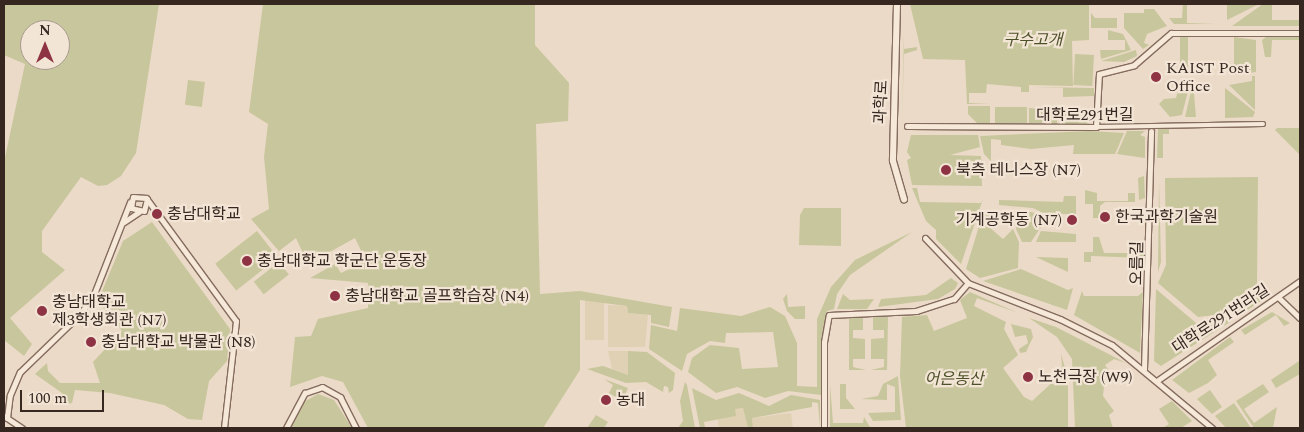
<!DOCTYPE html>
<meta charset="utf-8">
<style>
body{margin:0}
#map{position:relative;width:1304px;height:432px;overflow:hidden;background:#ebdac7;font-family:Spectral,"Noto Sans KR",serif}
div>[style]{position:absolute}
.farmland>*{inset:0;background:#e0d1b5;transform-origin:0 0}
.green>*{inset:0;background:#c8c69c;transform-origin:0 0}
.roads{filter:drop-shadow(1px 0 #856c5e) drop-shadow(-1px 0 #856c5e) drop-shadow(0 1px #856c5e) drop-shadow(0 -1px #856c5e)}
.pedestrian>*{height:4px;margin:-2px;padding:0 2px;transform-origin:2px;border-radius:2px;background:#f6e9d9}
.minor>*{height:5px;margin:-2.5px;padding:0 2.5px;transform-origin:2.5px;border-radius:2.5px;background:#f6e9d9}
.tertiary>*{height:6px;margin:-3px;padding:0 3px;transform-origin:3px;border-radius:3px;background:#f6e9d9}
.dots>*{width:14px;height:14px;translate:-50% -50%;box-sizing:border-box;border:2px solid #f3e5d6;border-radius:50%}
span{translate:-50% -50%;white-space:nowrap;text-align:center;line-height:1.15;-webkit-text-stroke:4.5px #f3e5d6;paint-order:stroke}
.park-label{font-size:16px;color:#4d5129;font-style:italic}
.poi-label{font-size:16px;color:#362720}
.left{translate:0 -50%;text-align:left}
.right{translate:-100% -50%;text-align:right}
.street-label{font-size:16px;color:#362720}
.frame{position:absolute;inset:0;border:5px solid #362720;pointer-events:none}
.north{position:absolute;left:20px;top:20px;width:50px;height:50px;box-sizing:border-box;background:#f3e5d6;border:1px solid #a7998d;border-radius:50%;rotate:0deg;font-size:14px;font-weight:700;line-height:20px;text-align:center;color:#362720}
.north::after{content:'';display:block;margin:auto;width:18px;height:22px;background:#8e3343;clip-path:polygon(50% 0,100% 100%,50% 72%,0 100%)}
.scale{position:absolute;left:20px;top:390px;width:84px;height:22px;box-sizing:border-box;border:2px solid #362720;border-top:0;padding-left:6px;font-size:15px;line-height:18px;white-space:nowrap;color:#362720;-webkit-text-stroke:4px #f3e5d6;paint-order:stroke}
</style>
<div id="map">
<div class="farmland">
<div style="left:585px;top:300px;width:19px;height:40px"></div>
<div style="clip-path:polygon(608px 305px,627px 306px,628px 313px,648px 315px,645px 347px,608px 347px)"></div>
<div style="clip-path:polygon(608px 351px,628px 351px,628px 375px,612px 369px)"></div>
<div style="clip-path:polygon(743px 408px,748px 428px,719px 428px,718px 419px,735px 416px,734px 409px)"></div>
<div style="clip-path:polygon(791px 413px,793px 428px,753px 428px,752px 418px)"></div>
</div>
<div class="green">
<div style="clip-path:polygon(evenodd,4px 4px,159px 4px,136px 153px,121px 176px,107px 185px,98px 186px,81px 177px,42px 231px,42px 252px,65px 270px,10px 318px,32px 344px,24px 356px,4px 340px,4px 162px,25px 64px,4px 55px,4px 4px,30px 30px,60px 30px,60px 60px,30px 60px,30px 30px)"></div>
<div style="clip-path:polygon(263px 4px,535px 4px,535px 45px,569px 83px,568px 121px,536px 124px,540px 294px,580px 291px,672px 307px,669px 327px,651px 323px,651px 315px,628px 313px,627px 306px,580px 300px,580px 370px,543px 428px,368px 428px,343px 382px,322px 376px,290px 387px,295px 337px,311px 336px,318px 319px,368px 308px,368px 283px,310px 278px,335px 264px,341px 273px,366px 261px,355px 238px,308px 264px,296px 238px,279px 251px,251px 219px,269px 209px,264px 157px,268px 124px,249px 112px)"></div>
<div style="clip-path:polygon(910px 4px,1089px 4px,1089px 40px,1072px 41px,1073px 86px,1029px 85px,1029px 92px,1021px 92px,1021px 87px,987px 84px,986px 93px,969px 93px,969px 103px,990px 104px,967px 104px,965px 60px,923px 59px)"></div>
<div style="clip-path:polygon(1183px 4px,1187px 4px,1187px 23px,1216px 24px,1174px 24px,1169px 18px,1182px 18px)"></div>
<div style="clip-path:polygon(1227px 4px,1259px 4px,1227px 20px)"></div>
<div style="clip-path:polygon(1263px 4px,1272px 4px,1272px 20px,1300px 20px,1300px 26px,1232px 26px)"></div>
<div style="clip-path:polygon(1144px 9px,1154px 9px,1167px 26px,1147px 34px,1144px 43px,1149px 45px,1143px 49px,1124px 28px,1124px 13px,1144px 13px)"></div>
<div style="clip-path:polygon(1091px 13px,1095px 18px,1117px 18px,1117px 28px,1091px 28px)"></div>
<div style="clip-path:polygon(1108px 30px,1123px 34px,1131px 50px,1101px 59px,1100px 50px,1125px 50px,1125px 40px,1108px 40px)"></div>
<div style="clip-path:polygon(904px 33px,904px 49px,917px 47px,917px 50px,904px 54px,902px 121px)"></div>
<div style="left:1180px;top:37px;width:8px;height:37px"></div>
<div style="clip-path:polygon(1234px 37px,1256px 40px,1256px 72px,1234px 75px)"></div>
<div style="clip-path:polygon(1266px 37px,1300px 37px,1300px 40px,1272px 40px,1271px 57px,1265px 57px,1262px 40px)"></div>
<div style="clip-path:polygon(1136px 50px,1137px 56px,1124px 62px,1101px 61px)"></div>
<div style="left:1075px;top:54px;width:19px;height:31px;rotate:3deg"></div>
<div style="clip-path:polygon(1252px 76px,1255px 76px,1255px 110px,1229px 85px,1252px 81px)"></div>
<div style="left:188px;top:80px;width:17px;height:25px;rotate:7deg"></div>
<div style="clip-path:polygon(1181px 80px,1190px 83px,1182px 115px,1170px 117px,1159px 104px,1164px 99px,1176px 98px)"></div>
<div style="clip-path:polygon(1193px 83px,1196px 117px,1185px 117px)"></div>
<div style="clip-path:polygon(1031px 87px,1094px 88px,1094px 96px,1063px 97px,1063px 88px)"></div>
<div style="clip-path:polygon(1225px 88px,1255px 112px,1253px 117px,1225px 118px)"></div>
<div style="clip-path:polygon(968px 106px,990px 106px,990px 123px,977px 123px,968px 114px)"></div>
<div style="left:995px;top:107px;width:32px;height:16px"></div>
<div style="clip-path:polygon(1029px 108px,1057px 111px,1057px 124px,1029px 123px)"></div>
<div style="clip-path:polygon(1062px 111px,1077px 111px,1078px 116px,1093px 120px,1088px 124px,1062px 124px)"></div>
<div style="clip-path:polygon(1169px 127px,1169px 134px,1163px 134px,1163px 158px,1157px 158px,1158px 128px)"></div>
<div style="clip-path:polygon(1277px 128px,1300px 128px,1300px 155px,1275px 130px)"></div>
<div style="clip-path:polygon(1090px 131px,1124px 133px,1115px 154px,1073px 154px,1074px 145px,1031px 149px,1001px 145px,1001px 140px,991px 139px,991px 161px,984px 154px,980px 136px)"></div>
<div style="clip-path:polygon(1127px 131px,1145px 131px,1140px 135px,1145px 137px,1145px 158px,1117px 154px)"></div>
<div style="clip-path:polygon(911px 135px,978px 135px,980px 147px,950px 155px,981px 156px,982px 186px,912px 185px,907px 160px,911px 158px,907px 152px)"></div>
<div style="clip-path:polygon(1144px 176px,1145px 198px,1139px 200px,1138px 178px)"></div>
<div style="clip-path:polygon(1258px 177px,1257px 286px,1224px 314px,1198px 317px,1158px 283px,1166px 265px,1165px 178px)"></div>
<div style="clip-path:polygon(1159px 181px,1161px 262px,1158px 272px)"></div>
<div style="clip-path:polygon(912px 188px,917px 188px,920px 202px,981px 203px,983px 199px,961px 264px,936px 239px,936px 230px,926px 221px)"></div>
<div style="clip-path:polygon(1085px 190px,1097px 193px,1097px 201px,1128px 201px,1128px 193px,1135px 193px,1135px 202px,1105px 202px,1100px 206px,1100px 218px,1093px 218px,1093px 204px,1085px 204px)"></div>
<div style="clip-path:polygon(1064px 196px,1076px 196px,1076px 214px,1045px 214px,1033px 208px,999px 205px,999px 200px,1063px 202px)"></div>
<div style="clip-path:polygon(804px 208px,841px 208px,841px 246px,799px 245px,800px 215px)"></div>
<div style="clip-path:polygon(1019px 210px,1041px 214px,1041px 227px,1031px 242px,1022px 242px,1016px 229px)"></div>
<div style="clip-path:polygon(983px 213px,992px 214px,989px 227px,1003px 239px,1013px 229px,1019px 242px,1018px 268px,980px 278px,966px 269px)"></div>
<div style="clip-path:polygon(152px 222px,230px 329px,227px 361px,209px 381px,202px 420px,188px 419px,164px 405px,110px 393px,75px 390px,72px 403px,66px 404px,62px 393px,35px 374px,47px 363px,48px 371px,60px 383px,100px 383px,93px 362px,122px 331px,98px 301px,123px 241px)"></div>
<div style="left:257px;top:231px;width:34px;height:53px;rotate:52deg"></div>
<div style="clip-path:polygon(1041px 231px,1076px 234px,1076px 242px,1036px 242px)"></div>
<div style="clip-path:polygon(912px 232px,850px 275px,837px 294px,834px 309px,827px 311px,821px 340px,821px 395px,788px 391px,765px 398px,737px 387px,716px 393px,688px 372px,692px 358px,710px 345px,739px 348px,742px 369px,778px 367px,773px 332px,726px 333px,725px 343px,710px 341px,687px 354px,682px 371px,649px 349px,651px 325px,677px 331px,680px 308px,741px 316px,770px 307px,785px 316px,797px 343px,797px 386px,817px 387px,817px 319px,831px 287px,855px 260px)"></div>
<div style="clip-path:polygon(1093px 237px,1099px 237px,1104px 253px,1140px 253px,1144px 248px,1144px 258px,1091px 256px,1091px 262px,1084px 262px,1084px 252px,1093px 252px)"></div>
<div style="clip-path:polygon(1036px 257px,1068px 258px,1068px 272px)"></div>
<div style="left:279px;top:262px;width:16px;height:32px;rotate:52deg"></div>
<div style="clip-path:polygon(1021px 269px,1068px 290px,1073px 288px,1067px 310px,983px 281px)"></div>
<div style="clip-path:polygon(951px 278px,958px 283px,955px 289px,938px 299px,878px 307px,881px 299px,926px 295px)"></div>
<div style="clip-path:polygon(1156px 289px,1196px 323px,1211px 325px,1226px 319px,1230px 322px,1161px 366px,1154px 361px)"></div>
<div style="clip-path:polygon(1082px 291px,1084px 296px,1138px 296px,1143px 292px,1140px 353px,1074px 315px)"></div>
<div style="clip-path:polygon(970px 292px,1018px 313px,977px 298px,974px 306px,1006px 322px,1004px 329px,1018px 355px,1003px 368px,1024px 397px,1032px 401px,1055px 380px,1062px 366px,1061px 354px,1068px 378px,1068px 428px,906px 428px,900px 376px,902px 317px,927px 315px,934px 331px,967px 318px,960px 300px)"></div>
<div style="clip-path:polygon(787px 294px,788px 307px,805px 306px,805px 319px,795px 319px,787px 311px,783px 299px)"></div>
<div style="clip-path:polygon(843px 294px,850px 300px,874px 299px,867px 309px,837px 309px)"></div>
<div style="clip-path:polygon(1256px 296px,1261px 301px,1237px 317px,1237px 311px)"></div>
<div style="clip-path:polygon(1272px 312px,1290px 323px,1284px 326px,1276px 315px,1245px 335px,1241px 330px)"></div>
<div style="clip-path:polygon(849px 317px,863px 317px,863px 330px,853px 330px,853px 338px,865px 339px,865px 359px,853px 359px,853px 367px,866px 370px,849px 370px)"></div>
<div style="clip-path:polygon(873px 317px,888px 317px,887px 370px,871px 370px,884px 367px,884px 359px,871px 359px,871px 339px,884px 338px,884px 330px,873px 330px)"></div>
<div style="clip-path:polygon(1029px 318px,1056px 327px,1126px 363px,1114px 359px,1105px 365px,1110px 372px,1105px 376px,1103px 396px,1114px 411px,1109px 415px,1113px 428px,1075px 428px,1072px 359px,1057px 337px)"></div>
<div style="clip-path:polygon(1011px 324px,1031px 329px,1033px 337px,1026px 352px,1020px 353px,1019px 349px,1028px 343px,1026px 335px,1015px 337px)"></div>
<div style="clip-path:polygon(1230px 337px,1234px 342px,1208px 360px,1217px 375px,1208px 383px,1189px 393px,1172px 380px)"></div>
<div style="clip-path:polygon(628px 351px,647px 352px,675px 373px,673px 390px,669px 393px,668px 387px,664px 386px,663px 392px,646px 382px,626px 383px,587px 369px,603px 366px,628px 375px)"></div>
<div style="clip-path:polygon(1299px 361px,1300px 374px,1276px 388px,1271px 380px)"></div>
<div style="clip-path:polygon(898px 376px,901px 420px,873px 421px,868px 413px,895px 412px,895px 387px,887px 384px,887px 400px,861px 399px,878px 396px,883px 384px)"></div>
<div style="clip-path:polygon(604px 379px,628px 388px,622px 401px,609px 393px,613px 385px)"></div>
<div style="clip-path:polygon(685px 382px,687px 385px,695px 428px,678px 428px,683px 421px,680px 401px)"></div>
<div style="clip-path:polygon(830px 384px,833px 423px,863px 423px,864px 417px,870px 427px,830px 428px)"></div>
<div style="clip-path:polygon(840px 384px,846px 384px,846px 398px,855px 409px,840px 409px)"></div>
<div style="clip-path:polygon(1263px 384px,1269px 392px,1244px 409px,1254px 423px,1277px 407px,1273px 428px,1254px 428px,1236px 401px)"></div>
<div style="clip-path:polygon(692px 388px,716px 400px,739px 393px,769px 406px,791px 395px,820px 400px,820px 428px,818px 403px,812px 402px,812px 407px,752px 418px,753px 428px,748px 428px,743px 408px,735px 409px,736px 416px,704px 422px,705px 428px,700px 428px)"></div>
<div style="clip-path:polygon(1210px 390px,1222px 407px,1212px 414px,1197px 399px)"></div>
<div style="clip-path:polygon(318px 394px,334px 400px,352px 428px,290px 428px,302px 403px)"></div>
<div style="clip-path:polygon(1172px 401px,1192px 421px,1181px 428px,1163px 428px,1169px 424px,1159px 409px)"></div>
<div style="clip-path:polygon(1234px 403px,1251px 428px,1226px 428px,1215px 416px)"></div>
<div style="clip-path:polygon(596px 415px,608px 422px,604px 428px,587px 428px)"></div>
</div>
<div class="roads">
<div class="pedestrian">
<div style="left:1096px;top:127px;width:167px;rotate:-1deg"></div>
</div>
<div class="minor">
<div style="left:907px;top:126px;width:189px;rotate:0.3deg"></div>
<div style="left:1096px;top:127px;width:53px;rotate:-86.8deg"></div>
<div style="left:1099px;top:74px;width:36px;rotate:-14deg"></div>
<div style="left:1134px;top:65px;width:49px;rotate:-40.9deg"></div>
<div style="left:1171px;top:33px;width:129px"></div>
<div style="left:147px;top:199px;width:12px;rotate:104deg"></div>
<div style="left:144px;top:211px;width:13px;rotate:-167deg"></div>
<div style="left:131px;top:208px;width:11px;rotate:-80deg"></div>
<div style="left:133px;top:197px;width:13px;rotate:4deg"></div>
<div style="left:146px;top:198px;width:152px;rotate:53.8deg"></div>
<div style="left:236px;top:321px;width:108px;rotate:96.4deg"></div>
<div style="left:124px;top:222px;width:18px;rotate:-34deg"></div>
<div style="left:925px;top:238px;width:62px;rotate:46.3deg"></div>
<div style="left:968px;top:283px;width:99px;rotate:21.4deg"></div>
<div style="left:1060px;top:319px;width:58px;rotate:26.6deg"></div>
<div style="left:1112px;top:345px;width:130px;rotate:39.7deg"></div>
<div style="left:1278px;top:297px;width:30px;rotate:44deg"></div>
<div style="left:1144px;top:369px;width:238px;rotate:-88.3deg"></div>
<div style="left:1158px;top:380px;width:173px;rotate:-34.9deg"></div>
<div style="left:4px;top:416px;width:22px;rotate:34deg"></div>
<div style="left:7px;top:418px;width:23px;rotate:-83deg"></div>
<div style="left:10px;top:395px;width:25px;rotate:-67deg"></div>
<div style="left:20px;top:372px;width:85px;rotate:-44deg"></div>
<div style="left:81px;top:313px;width:23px;rotate:-56deg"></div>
<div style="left:94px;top:294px;width:99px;rotate:-68.6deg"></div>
<div style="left:286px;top:428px;width:40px;rotate:-62deg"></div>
<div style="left:305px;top:393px;width:18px;rotate:-19deg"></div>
<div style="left:322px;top:387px;width:21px;rotate:29deg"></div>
<div style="left:340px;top:397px;width:35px;rotate:63deg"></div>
<div style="left:824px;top:428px;width:86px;rotate:-90deg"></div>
<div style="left:824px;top:342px;width:27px;rotate:-80deg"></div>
<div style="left:829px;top:315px;width:87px;rotate:-2.6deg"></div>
<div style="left:916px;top:311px;width:40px;rotate:-18deg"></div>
<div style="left:954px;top:299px;width:21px;rotate:-49deg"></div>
</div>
<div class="tertiary">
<div style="left:897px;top:4px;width:157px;rotate:91.5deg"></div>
<div style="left:893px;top:161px;width:40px;rotate:74deg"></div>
</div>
</div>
<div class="dots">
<div style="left:1156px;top:77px;background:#8e3343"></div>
<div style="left:946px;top:170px;background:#8e3343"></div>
<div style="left:157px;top:214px;background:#8e3343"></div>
<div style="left:1105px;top:217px;background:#8e3343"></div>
<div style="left:1072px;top:220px;background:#8e3343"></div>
<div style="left:247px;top:261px;background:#8e3343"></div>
<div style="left:335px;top:296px;background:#8e3343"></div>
<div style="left:42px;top:311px;background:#8e3343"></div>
<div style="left:91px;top:342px;background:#8e3343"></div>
<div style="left:1028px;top:377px;background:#8e3343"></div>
<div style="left:606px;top:400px;background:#8e3343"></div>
</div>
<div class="park-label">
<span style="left:1033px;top:40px">구수고개</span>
<span style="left:954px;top:379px">어은동산</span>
</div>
<div class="poi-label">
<span class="left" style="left:1166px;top:77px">KAIST Post<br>Office</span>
<span class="left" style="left:956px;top:170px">북측 테니스장 (N7)</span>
<span class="left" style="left:167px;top:214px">충남대학교</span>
<span class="left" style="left:1115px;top:217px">한국과학기술원</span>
<span class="right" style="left:1062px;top:220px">기계공학동 (N7)</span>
<span class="left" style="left:257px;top:261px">충남대학교 학군단 운동장</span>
<span class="left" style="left:345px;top:296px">충남대학교 골프학습장 (N4)</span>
<span class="left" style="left:52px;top:311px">충남대학교<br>제3학생회관 (N7)</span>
<span class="left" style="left:101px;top:342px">충남대학교 박물관 (N8)</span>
<span class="left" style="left:1038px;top:377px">노천극장 (W9)</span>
<span class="left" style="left:616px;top:400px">농대</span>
</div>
<div class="street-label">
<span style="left:881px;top:102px;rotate:-87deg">과학로</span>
<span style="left:1085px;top:115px">대학로291번길</span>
<span style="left:1137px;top:263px;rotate:-89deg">오름길</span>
<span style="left:1221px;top:319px;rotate:-33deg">대학로291번라길</span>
</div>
<div class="frame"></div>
<div class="north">N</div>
<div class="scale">100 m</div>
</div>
